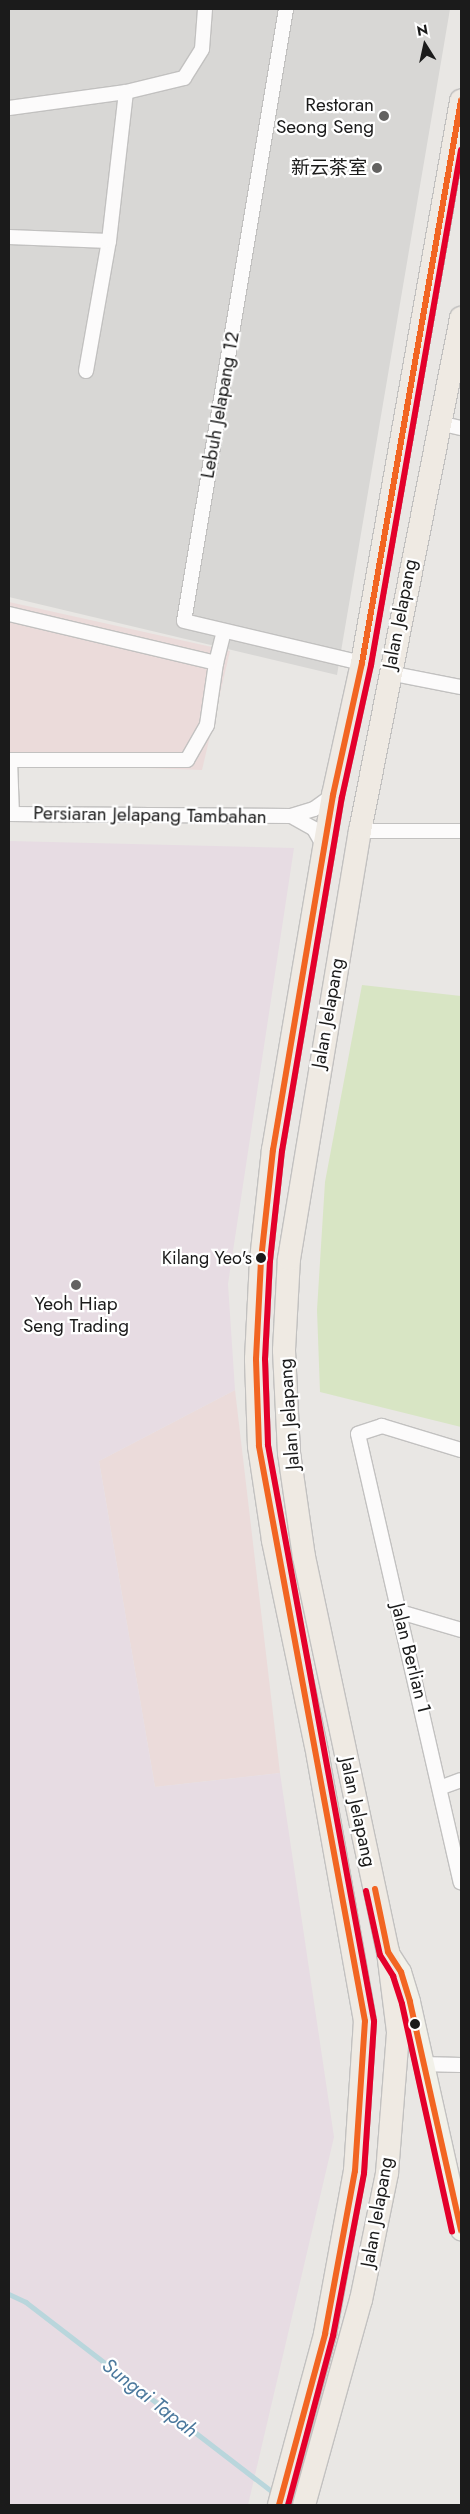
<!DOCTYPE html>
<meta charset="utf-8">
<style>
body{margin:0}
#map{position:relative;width:470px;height:2514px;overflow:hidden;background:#e9e7e4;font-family:Jost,"Noto Sans SC",sans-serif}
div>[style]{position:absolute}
.residential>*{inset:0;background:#d8d7d5}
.commercial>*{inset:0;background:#ebdbda}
.industrial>*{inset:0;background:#e7dce3}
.grass>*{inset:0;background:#d8e5c4}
.stream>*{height:4.5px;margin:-2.25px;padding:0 2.25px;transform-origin:2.25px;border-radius:2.25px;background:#b9d6dc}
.roads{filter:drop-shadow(1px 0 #c2c1c0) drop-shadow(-1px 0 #c2c1c0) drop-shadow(0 1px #c2c1c0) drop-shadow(0 -1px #c2c1c0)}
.street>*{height:14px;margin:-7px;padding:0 7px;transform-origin:7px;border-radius:7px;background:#fcfbfb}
.secondary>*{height:20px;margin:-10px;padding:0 10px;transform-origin:10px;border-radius:10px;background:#f2f1e9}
.primary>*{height:22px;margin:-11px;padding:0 11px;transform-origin:11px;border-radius:11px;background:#efeae3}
.bus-1>*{height:6px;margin:-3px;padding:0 3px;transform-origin:3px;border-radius:3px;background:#f26522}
.bus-2>*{height:6px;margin:-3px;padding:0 3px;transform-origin:3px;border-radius:3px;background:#e4002b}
.dots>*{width:14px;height:14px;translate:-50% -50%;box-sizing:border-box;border:2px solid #fff;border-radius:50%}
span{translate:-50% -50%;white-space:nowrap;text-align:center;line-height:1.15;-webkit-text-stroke:4.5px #fff;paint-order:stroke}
.bus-label{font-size:18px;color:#1b1b1b}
.right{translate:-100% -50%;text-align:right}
.poi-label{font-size:19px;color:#1b1b1b}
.street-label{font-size:19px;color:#1b1b1b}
.water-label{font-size:20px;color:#4c799d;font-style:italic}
.frame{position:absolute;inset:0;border:10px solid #1b1b1b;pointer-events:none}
.north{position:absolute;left:400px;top:20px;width:50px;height:50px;-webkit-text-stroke:4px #fff;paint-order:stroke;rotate:350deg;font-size:14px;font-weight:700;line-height:20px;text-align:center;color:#1b1b1b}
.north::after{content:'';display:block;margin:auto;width:18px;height:22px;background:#1b1b1b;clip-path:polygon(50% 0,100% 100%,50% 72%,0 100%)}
</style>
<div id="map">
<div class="residential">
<div style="clip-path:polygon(9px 9px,450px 9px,337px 675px,9px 597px)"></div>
</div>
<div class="commercial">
<div style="clip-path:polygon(9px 602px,230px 651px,202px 770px,9px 763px)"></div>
<div style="clip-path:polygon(235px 1390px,280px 1773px,155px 1787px,99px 1461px)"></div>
</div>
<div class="industrial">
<div style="clip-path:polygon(9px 841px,294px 848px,228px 1284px,235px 1390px,99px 1461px,155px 1787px,280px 1773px,334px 2137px,248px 2505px,9px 2505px)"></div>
</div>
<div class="grass">
<div style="clip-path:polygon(362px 985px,461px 996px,461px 1427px,320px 1392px,317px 1310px,325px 1182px)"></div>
</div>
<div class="stream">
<div style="left:9px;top:2294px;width:19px;rotate:25deg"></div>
<div style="left:26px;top:2302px;width:314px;rotate:37.6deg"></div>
</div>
<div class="roads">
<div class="street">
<div style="left:286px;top:9px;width:620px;rotate:99.46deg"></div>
<div style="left:184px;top:621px;width:183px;rotate:13.3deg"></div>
<div style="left:9px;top:108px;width:118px;rotate:-7.8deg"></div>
<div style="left:126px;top:92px;width:60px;rotate:-13.6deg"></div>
<div style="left:184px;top:78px;width:34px;rotate:-58deg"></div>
<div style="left:202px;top:49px;width:40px;rotate:-85.7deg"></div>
<div style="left:9px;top:237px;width:100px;rotate:2.3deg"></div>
<div style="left:86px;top:371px;width:132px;rotate:-80deg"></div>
<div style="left:109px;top:241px;width:150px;rotate:-83.5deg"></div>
<div style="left:439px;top:423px;width:23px;rotate:13deg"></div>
<div style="left:9px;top:614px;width:213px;rotate:13.3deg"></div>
<div style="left:216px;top:663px;width:63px;rotate:98.3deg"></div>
<div style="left:207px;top:725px;width:40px;rotate:119.7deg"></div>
<div style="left:187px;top:760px;width:178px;rotate:180deg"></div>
<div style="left:216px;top:663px;width:33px;rotate:-76deg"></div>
<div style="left:389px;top:673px;width:73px;rotate:11deg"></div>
<div style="left:10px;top:760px;width:54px;rotate:87.9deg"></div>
<div style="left:9px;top:814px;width:282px;rotate:0.4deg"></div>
<div style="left:291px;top:816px;width:24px;rotate:-17deg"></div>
<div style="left:314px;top:809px;width:24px;rotate:-36deg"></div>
<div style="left:291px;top:816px;width:26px;rotate:29deg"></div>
<div style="left:314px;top:829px;width:20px;rotate:60deg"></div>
<div style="left:360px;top:831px;width:101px"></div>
<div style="left:461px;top:1450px;width:83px;rotate:-163.1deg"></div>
<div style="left:382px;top:1426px;width:25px;rotate:162deg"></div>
<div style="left:358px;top:1434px;width:460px;rotate:77.1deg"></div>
<div style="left:400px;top:1612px;width:64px;rotate:16.4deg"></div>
<div style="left:442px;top:1787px;width:20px;rotate:-20deg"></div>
<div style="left:421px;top:2064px;width:40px;rotate:1.4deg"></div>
</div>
<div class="secondary">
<div style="left:388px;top:1952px;width:24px;rotate:57deg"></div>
<div style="left:401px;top:1972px;width:31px;rotate:73deg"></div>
<div style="left:410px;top:2002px;width:234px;rotate:77.4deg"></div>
</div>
<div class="primary">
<div style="left:279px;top:2505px;width:177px;rotate:-74.9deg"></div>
<div style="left:325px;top:2334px;width:166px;rotate:-79.6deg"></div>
<div style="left:355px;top:2171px;width:150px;rotate:-86.2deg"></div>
<div style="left:365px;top:2021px;width:269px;rotate:-100.1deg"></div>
<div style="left:318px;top:1756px;width:221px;rotate:-101.8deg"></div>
<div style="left:273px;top:1540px;width:95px;rotate:-98.5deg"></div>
<div style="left:259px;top:1446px;width:87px;rotate:-92deg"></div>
<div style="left:256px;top:1359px;width:99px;rotate:-87.1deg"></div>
<div style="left:261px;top:1260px;width:111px;rotate:-83.8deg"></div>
<div style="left:273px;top:1150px;width:360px;rotate:-80.4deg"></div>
<div style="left:333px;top:795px;width:135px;rotate:-77.6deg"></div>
<div style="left:362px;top:663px;width:571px;rotate:-80.01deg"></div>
<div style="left:304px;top:2505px;width:213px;rotate:-74.5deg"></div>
<div style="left:361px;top:2300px;width:130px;rotate:-78.4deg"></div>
<div style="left:387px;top:2173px;width:141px;rotate:-85.5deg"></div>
<div style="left:398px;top:2032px;width:81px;rotate:-97.1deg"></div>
<div style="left:388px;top:1952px;width:404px;rotate:-102deg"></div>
<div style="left:304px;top:1557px;width:105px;rotate:-98.2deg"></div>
<div style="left:289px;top:1453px;width:103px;rotate:-92.8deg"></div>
<div style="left:284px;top:1350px;width:91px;rotate:-86.9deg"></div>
<div style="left:289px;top:1259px;width:434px;rotate:-80.6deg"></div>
<div style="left:360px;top:831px;width:523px;rotate:-78.86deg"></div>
</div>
</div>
<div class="bus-1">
<div style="left:375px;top:1889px;width:64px;rotate:78.3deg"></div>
<div style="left:388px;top:1952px;width:24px;rotate:57deg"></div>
<div style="left:401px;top:1972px;width:31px;rotate:73deg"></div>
<div style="left:410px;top:2002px;width:234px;rotate:77.4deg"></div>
<div style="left:279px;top:2505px;width:177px;rotate:-74.9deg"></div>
<div style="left:325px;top:2334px;width:166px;rotate:-79.6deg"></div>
<div style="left:355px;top:2171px;width:150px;rotate:-86.2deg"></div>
<div style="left:365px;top:2021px;width:585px;rotate:-100.45deg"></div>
<div style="left:259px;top:1446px;width:87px;rotate:-92deg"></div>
<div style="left:256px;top:1359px;width:99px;rotate:-87.1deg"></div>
<div style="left:261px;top:1260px;width:111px;rotate:-83.8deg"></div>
<div style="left:273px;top:1150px;width:360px;rotate:-80.4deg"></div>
<div style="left:333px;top:795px;width:135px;rotate:-77.6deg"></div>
<div style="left:362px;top:663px;width:571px;rotate:-80.01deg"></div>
</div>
<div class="bus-2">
<div style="left:366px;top:1891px;width:66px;rotate:77.7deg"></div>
<div style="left:380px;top:1955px;width:25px;rotate:58deg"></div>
<div style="left:393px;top:1976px;width:29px;rotate:72deg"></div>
<div style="left:402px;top:2004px;width:233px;rotate:77.6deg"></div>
<div style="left:288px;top:2505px;width:175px;rotate:-75.1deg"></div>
<div style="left:333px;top:2336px;width:166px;rotate:-79.2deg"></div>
<div style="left:364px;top:2173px;width:152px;rotate:-86.2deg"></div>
<div style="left:374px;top:2021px;width:586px;rotate:-100.43deg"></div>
<div style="left:268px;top:1445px;width:86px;rotate:-92deg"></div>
<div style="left:265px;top:1359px;width:98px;rotate:-87.1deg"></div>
<div style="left:270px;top:1261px;width:111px;rotate:-83.8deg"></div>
<div style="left:282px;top:1151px;width:359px;rotate:-80.4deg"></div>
<div style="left:342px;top:797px;width:135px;rotate:-77.6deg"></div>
<div style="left:371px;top:665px;width:523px;rotate:-80.09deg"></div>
</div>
<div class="dots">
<div style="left:384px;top:116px;background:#636261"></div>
<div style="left:377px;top:168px;background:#636261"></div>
<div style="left:261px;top:1258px;background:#1b1b1b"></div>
<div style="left:76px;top:1285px;background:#636261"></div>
<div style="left:415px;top:2024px;background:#1b1b1b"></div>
</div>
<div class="bus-label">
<span class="right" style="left:252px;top:1258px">Kilang Yeo's</span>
</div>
<div class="poi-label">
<span class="right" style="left:374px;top:116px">Restoran<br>Seong Seng</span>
<span class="right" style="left:367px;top:168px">新云茶室</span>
<span style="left:76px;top:1315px">Yeoh Hiap<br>Seng Trading</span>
</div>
<div class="street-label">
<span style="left:220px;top:405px;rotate:-80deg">Lebuh Jelapang 12</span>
<span style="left:400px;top:614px;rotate:-79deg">Jalan Jelapang</span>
<span style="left:150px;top:815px;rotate:1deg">Persiaran Jelapang Tambahan</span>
<span style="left:328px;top:1013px;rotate:-80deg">Jalan Jelapang</span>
<span style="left:289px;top:1414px;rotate:-94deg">Jalan Jelapang</span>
<span style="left:411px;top:1658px;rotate:76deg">Jalan Berlian 1</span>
<span style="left:358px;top:1812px;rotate:78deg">Jalan Jelapang</span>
<span style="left:377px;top:2212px;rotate:-80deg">Jalan Jelapang</span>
</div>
<div class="water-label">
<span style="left:150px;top:2398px;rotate:38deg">Sungai Tapah</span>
</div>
<div class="frame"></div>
<div class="north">N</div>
</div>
